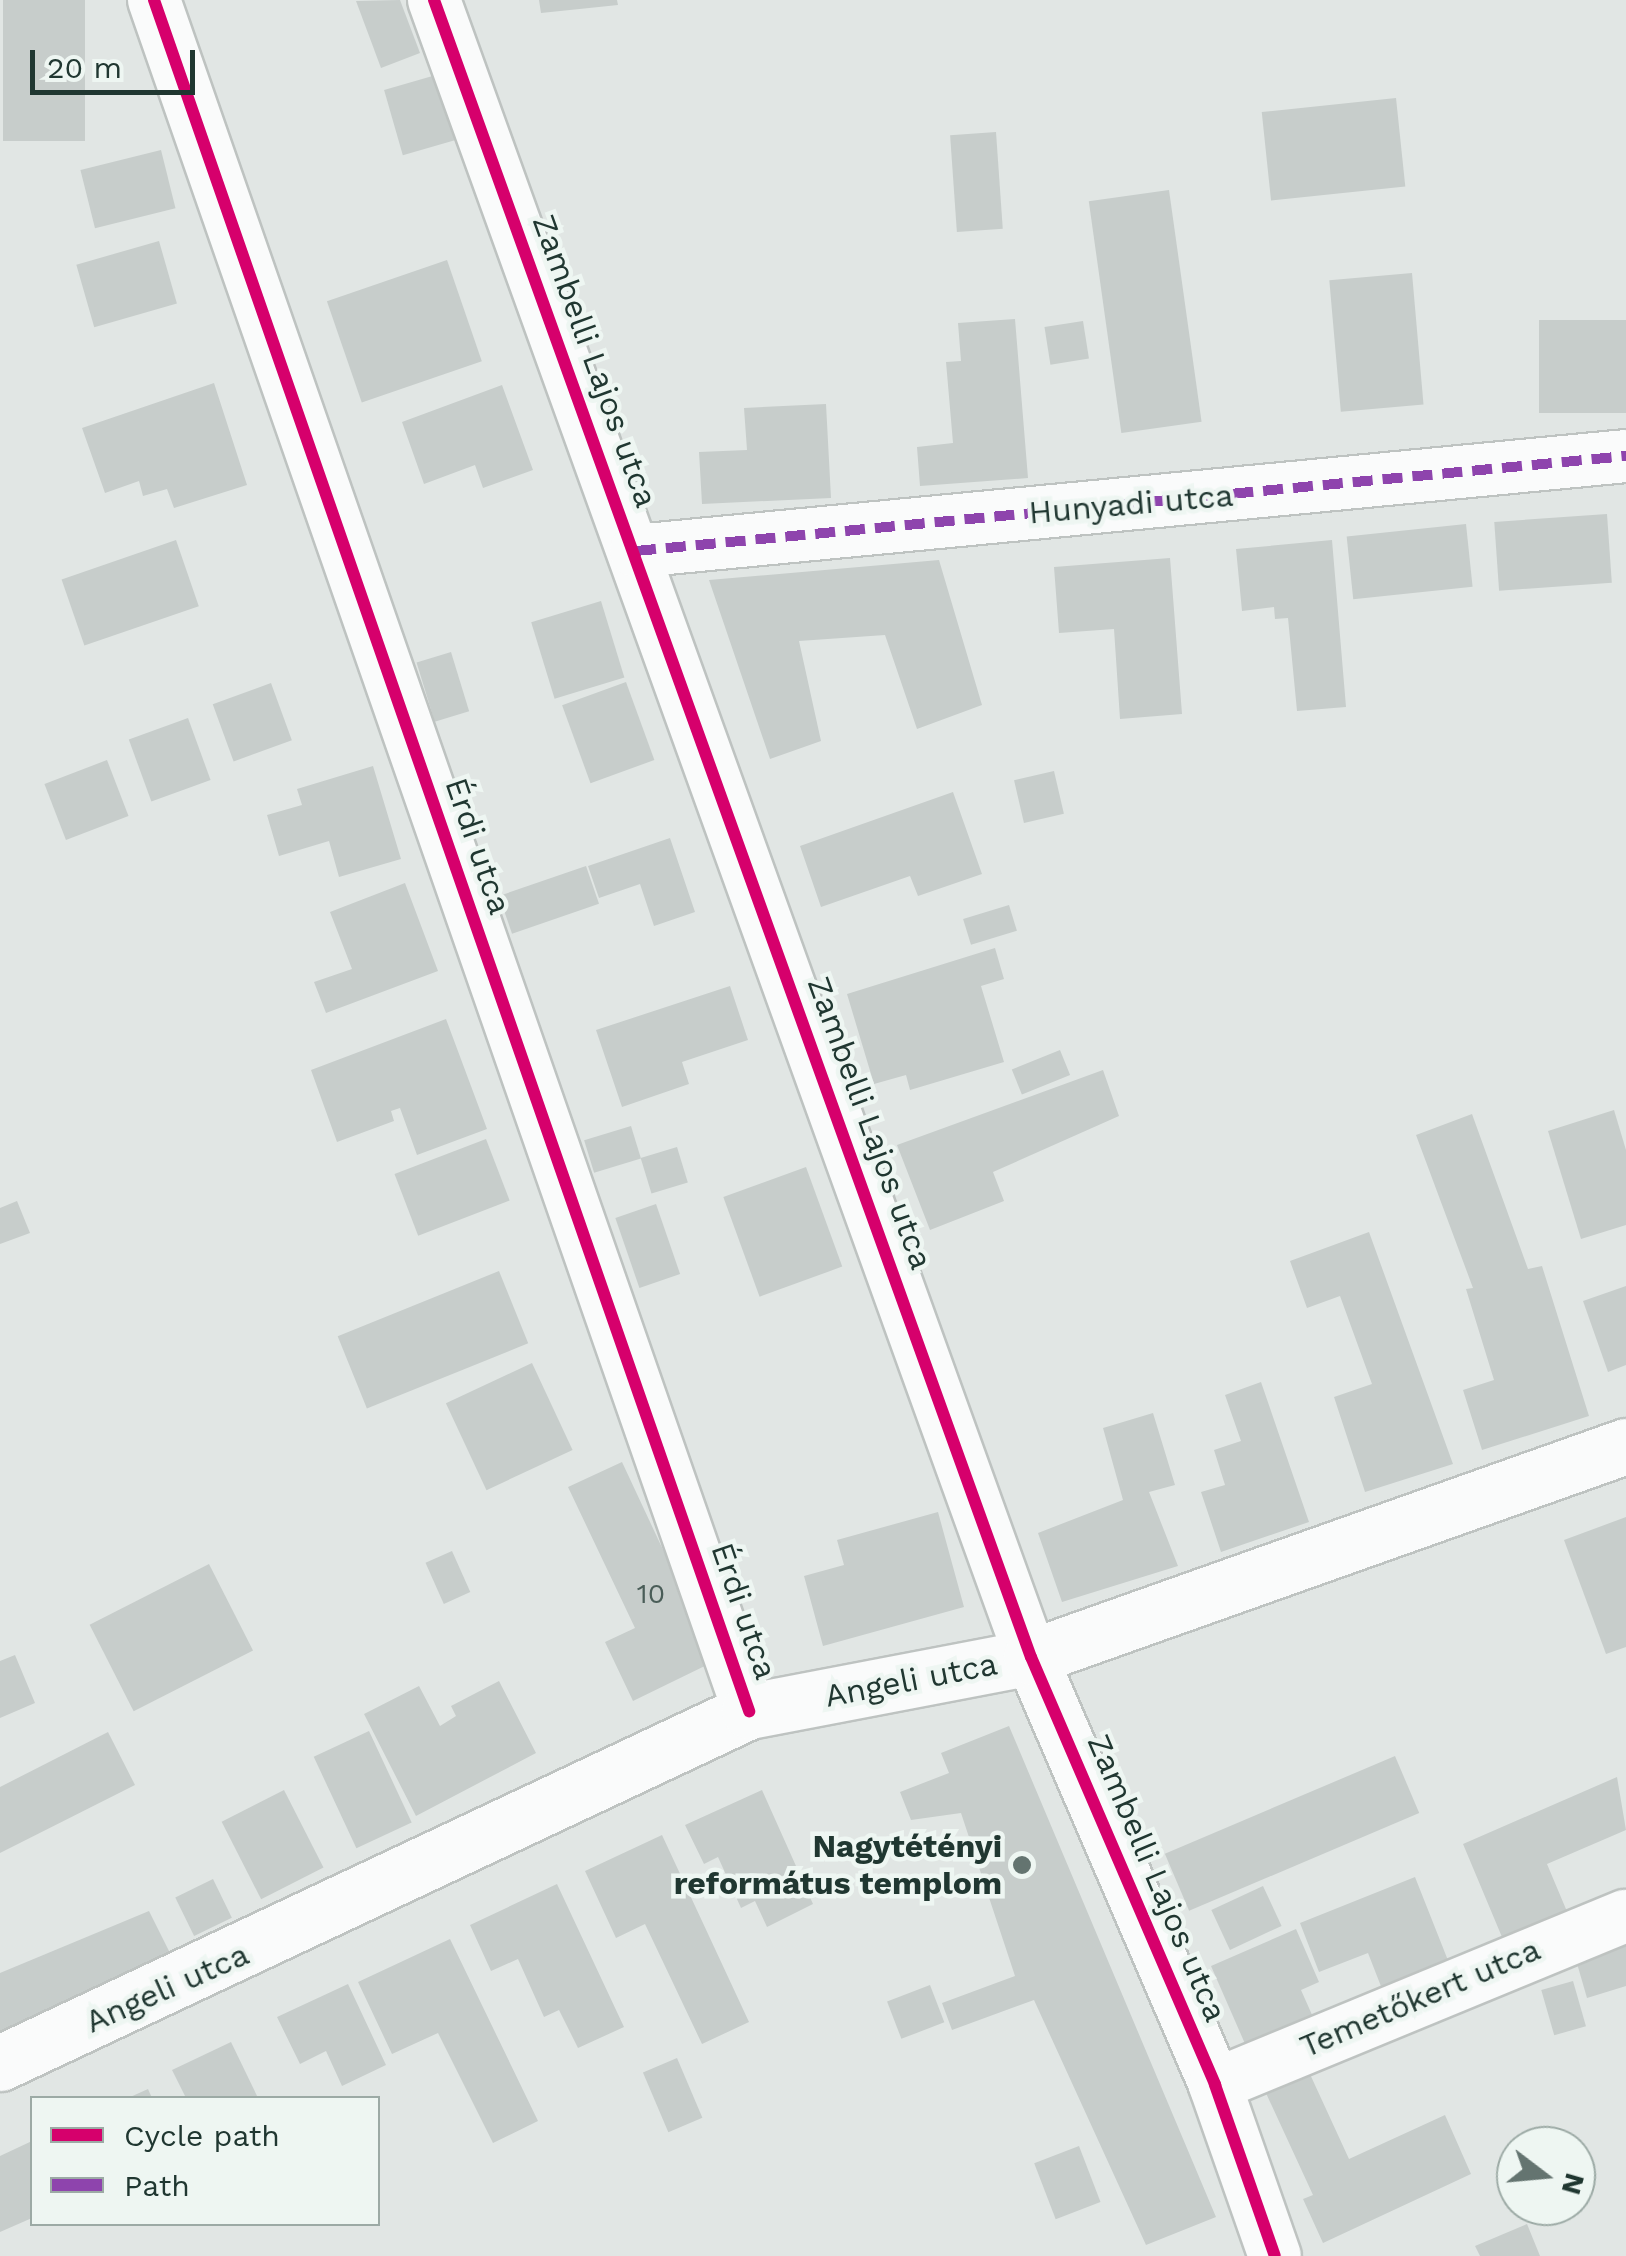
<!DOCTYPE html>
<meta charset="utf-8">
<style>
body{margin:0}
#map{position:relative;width:1626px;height:2256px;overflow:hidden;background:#e1e6e4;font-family:"Work Sans",sans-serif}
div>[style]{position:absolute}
.building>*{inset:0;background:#c7cdcb;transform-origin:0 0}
.roads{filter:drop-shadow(2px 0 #bec3c1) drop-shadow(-2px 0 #bec3c1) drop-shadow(0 2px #bec3c1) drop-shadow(0 -2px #bec3c1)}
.street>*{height:52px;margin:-26px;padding:0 26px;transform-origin:26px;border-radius:26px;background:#fafbfb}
.secondary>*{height:55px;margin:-27.5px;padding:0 27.5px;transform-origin:27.5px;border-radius:27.5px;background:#fafbfb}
.quiet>*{height:10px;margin-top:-5px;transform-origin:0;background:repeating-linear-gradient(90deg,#8e44ad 0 20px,transparent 0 30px)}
.cycleway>*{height:12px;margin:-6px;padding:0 6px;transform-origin:6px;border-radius:6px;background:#d6006c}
.dots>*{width:28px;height:28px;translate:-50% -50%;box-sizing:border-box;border:5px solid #eef6f2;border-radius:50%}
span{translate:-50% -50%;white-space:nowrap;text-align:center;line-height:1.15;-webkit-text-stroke:9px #eef6f2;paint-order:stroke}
.number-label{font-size:28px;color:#4a5d58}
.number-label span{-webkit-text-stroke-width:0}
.street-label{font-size:32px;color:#203731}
.poi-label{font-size:32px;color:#203731;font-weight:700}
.right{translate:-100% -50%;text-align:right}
.legend{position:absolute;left:30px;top:2096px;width:350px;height:130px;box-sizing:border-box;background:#eef6f2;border:2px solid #9caaa5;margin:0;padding:12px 18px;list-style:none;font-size:30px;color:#203731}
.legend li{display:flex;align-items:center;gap:20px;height:50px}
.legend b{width:50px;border:2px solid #9caaa5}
.north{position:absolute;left:1496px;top:2126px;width:100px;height:100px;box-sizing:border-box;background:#eef6f2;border:2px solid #9caaa5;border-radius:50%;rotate:106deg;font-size:28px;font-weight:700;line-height:40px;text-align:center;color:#203731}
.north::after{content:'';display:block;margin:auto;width:35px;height:45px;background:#647470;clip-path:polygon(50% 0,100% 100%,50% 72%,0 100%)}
.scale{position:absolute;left:30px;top:50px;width:165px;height:45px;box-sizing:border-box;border:5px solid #203731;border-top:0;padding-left:12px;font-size:30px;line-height:35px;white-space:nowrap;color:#203731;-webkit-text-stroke:8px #eef6f2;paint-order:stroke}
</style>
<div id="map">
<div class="building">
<div style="left:3px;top:0;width:82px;height:141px"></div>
<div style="clip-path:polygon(400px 0,420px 53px,381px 68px,356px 1px)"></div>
<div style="clip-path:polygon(539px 0,617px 0,618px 5px,541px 13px)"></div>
<div style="left:436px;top:75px;width:68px;height:54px;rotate:74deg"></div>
<div style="left:1396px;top:98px;width:89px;height:135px;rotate:84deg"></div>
<div style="left:996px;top:132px;width:97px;height:46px;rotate:86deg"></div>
<div style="left:161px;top:150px;width:60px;height:83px;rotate:76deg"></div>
<div style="left:1169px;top:190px;width:234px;height:81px;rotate:82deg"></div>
<div style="left:159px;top:241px;width:65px;height:86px;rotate:74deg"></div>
<div style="left:447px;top:260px;width:107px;height:127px;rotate:71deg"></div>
<div style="left:1412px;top:273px;width:132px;height:83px;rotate:85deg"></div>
<div style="clip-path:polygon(1015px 319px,1028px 478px,920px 486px,917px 447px,953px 443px,946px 362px,961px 361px,958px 323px)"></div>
<div style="left:1626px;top:320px;width:93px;height:87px;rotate:90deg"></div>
<div style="left:1083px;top:321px;width:38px;height:39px;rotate:81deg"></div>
<div style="clip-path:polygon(214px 383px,247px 485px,174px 508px,167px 489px,143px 496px,139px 481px,105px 493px,82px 428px)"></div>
<div style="clip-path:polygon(502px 385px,533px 470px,483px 488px,475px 465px,424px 484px,402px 422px)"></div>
<div style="clip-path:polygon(826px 404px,831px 498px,702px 504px,699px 452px,747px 450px,744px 408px)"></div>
<div style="left:1607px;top:514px;width:69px;height:113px;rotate:86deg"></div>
<div style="left:1466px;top:524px;width:63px;height:120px;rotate:84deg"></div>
<div style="left:176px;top:540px;width:70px;height:121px;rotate:71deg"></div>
<div style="clip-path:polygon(1332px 540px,1346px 707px,1297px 711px,1288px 618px,1275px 619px,1274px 607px,1242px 611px,1236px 549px)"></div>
<div style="clip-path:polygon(1170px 558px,1182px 714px,1120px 719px,1114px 629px,1059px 633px,1054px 567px)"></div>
<div style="clip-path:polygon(939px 560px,982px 705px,917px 729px,885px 635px,799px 641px,821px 741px,770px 759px,709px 580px)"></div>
<div style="left:601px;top:601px;width:80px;height:73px;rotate:73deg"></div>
<div style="left:451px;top:652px;width:62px;height:36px;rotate:73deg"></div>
<div style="left:626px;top:682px;width:83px;height:68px;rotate:70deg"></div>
<div style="left:271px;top:683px;width:61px;height:62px;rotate:70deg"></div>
<div style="left:188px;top:718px;width:66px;height:63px;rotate:70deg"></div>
<div style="left:107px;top:760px;width:60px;height:67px;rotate:69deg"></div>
<div style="clip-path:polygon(373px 766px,401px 859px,339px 877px,329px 841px,279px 856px,267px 815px,302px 805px,297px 789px)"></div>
<div style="left:1054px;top:771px;width:44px;height:41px;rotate:77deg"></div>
<div style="clip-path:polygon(953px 792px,982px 874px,918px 896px,910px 876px,821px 907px,800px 846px)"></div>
<div style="clip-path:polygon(670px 838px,695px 912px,654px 926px,640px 884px,599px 898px,588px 866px)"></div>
<div style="left:586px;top:866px;width:40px;height:92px;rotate:71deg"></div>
<div style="clip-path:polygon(405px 883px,438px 971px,326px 1013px,314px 982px,352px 969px,330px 912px)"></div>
<div style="left:1009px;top:905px;width:27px;height:48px;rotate:73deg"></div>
<div style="clip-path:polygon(995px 948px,1004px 979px,981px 986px,1004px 1062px,910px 1090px,906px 1075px,874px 1084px,847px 994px)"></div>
<div style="clip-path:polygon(730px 986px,748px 1040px,682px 1062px,689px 1084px,622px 1107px,596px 1030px)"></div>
<div style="clip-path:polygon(446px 1019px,487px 1129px,417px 1155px,400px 1108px,391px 1111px,394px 1121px,337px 1142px,311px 1070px)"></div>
<div style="left:1060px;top:1050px;width:27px;height:52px;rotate:68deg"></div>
<div style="clip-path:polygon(1103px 1070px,1119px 1116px,993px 1172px,1004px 1201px,930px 1230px,897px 1145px)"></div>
<div style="clip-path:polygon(1614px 1110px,1626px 1150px,1626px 1225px,1581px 1239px,1548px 1131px)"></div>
<div style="clip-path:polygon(1472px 1114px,1528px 1269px,1542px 1266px,1589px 1416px,1482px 1450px,1463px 1390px,1494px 1380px,1466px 1289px,1473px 1288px,1416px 1135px)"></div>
<div style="left:631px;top:1126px;width:34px;height:49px;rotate:73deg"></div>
<div style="left:486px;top:1139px;width:66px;height:98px;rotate:69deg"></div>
<div style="left:677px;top:1147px;width:37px;height:38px;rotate:73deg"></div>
<div style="left:806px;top:1167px;width:106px;height:88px;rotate:70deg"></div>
<div style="clip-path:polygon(17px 1201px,30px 1233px,0 1244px,0 1208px)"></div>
<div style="left:656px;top:1204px;width:74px;height:43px;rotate:71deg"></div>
<div style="clip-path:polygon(1369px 1232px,1453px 1464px,1365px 1492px,1334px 1397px,1372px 1384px,1340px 1296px,1307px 1308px,1290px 1261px)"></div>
<div style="left:499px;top:1271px;width:78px;height:174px;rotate:68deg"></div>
<div style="clip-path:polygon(1626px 1286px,1626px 1365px,1608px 1372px,1583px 1301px)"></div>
<div style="left:532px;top:1363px;width:96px;height:95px;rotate:65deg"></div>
<div style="clip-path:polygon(1261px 1382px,1309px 1522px,1221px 1552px,1201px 1492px,1225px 1485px,1214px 1450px,1241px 1441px,1225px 1395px)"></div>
<div style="clip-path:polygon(1153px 1413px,1175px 1485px,1149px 1492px,1178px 1566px,1062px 1602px,1038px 1533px,1123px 1500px,1103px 1428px)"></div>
<div style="clip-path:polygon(622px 1462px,715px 1661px,633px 1701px,605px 1642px,635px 1628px,568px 1487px)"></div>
<div style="clip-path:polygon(938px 1512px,964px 1607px,823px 1646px,804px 1576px,844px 1565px,837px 1540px)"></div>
<div style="clip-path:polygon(1626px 1517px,1626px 1647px,1606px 1654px,1564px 1540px)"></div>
<div style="left:452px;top:1551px;width:45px;height:29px;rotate:66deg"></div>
<div style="left:209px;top:1564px;width:97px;height:134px;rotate:63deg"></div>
<div style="clip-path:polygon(15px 1655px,35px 1703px,0 1718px,0 1661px)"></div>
<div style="clip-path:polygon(499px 1681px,536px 1753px,416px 1816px,364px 1714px,419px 1686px,440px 1726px,456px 1716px,451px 1706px)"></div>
<div style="clip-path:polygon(1009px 1726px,1216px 2217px,1146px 2245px,1034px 2000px,952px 2030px,942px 2003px,1015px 1976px,961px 1813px,911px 1820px,900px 1792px,949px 1773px,941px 1753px)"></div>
<div style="left:369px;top:1731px;width:101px;height:61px;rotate:65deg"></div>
<div style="clip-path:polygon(108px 1732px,135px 1785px,0 1853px,0 1787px)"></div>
<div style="left:1395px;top:1756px;width:62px;height:250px;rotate:67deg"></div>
<div style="clip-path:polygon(1617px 1777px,1626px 1830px,1547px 1864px,1571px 1921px,1507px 1949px,1463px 1844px)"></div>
<div style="left:284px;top:1790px;width:87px;height:70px;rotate:63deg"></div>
<div style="clip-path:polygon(762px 1790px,813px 1904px,767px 1927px,755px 1901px,741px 1908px,718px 1857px,704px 1864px,685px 1825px)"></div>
<div style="clip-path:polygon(662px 1835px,749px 2022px,702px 2044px,645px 1924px,616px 1938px,585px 1871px)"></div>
<div style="clip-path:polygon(1415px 1877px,1451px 1968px,1384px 1994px,1368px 1953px,1319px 1972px,1300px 1923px)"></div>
<div style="left:213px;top:1879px;width:43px;height:42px;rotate:64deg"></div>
<div style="clip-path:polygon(557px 1884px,624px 2027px,578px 2048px,559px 2010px,544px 2017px,518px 1959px,491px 1971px,470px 1925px)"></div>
<div style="left:1263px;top:1886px;width:44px;height:57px;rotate:65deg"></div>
<div style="clip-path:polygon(149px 1911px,171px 1955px,0 2033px,0 1973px)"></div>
<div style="clip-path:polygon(1296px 1929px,1319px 1982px,1301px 1990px,1313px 2017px,1246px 2046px,1211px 1966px)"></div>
<div style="clip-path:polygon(450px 1939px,538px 2121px,493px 2143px,438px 2033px,392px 2054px,358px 1982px)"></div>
<div style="clip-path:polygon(1626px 1945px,1626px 1986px,1587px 1998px,1576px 1960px)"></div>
<div style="left:1573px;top:1981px;width:47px;height:33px;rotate:74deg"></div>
<div style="clip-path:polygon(348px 1984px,386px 2065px,342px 2086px,326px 2051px,300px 2064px,277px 2017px)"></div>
<div style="left:930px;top:1985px;width:40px;height:46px;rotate:69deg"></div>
<div style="clip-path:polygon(231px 2042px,258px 2098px,186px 2098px,172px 2070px)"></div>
<div style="left:677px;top:2058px;width:65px;height:37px;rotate:67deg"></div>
<div style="clip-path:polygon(1309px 2072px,1349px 2159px,1445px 2115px,1471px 2174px,1323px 2243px,1303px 2199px,1313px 2195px,1265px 2091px)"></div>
<div style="clip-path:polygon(148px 2089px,152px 2098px,128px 2098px)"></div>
<div style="clip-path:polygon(32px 2141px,32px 2218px,0 2232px,0 2156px)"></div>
<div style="left:1079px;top:2146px;width:60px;height:48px;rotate:69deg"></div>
<div style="clip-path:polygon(1527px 2224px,1540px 2256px,1480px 2256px,1475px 2246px)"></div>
</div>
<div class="roads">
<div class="street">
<div style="left:154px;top:0;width:1812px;rotate:70.82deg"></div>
<div style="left:434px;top:0;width:1761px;rotate:70.19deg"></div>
<div style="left:1031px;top:1657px;width:466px;rotate:66.7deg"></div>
<div style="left:1215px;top:2085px;width:181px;rotate:70.7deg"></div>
<div style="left:636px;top:551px;width:995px;rotate:-5.48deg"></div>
<div style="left:1215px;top:2085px;width:444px;rotate:-22.4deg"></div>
</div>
<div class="secondary">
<div style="left:0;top:2063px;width:828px;rotate:-25.17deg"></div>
<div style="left:749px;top:1711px;width:287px;rotate:-10.8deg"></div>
<div style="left:1031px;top:1657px;width:631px;rotate:-19.53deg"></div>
</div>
</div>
<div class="quiet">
<div style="left:636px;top:551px;width:995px;rotate:-5.48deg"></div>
</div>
<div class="cycleway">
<div style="left:154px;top:0;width:1812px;rotate:70.82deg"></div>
<div style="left:434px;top:0;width:1761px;rotate:70.19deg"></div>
<div style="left:1031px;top:1657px;width:466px;rotate:66.7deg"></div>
<div style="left:1215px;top:2085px;width:181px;rotate:70.7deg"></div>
</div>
<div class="dots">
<div style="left:1022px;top:1865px;background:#647470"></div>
</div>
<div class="number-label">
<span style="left:651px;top:1594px">10</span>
</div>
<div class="street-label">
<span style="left:595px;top:361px;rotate:70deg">Zambelli Lajos utca</span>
<span style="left:1131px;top:504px;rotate:-5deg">Hunyadi utca</span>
<span style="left:478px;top:846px;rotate:71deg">Érdi utca</span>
<span style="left:870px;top:1123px;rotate:70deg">Zambelli Lajos utca</span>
<span style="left:744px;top:1611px;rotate:71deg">Érdi utca</span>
<span style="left:911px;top:1680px;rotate:-11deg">Angeli utca</span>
<span style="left:1157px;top:1878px;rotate:67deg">Zambelli Lajos utca</span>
<span style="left:167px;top:1988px;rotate:-24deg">Angeli utca</span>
<span style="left:1420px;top:1998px;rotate:-23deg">Temetőkert utca</span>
</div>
<div class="poi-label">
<span class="right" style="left:1002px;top:1865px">Nagytétényi<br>református templom</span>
</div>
<ul class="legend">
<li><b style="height:12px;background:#d6006c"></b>Cycle path</li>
<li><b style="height:12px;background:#8e44ad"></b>Path</li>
</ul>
<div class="north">N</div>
<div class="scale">20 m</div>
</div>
